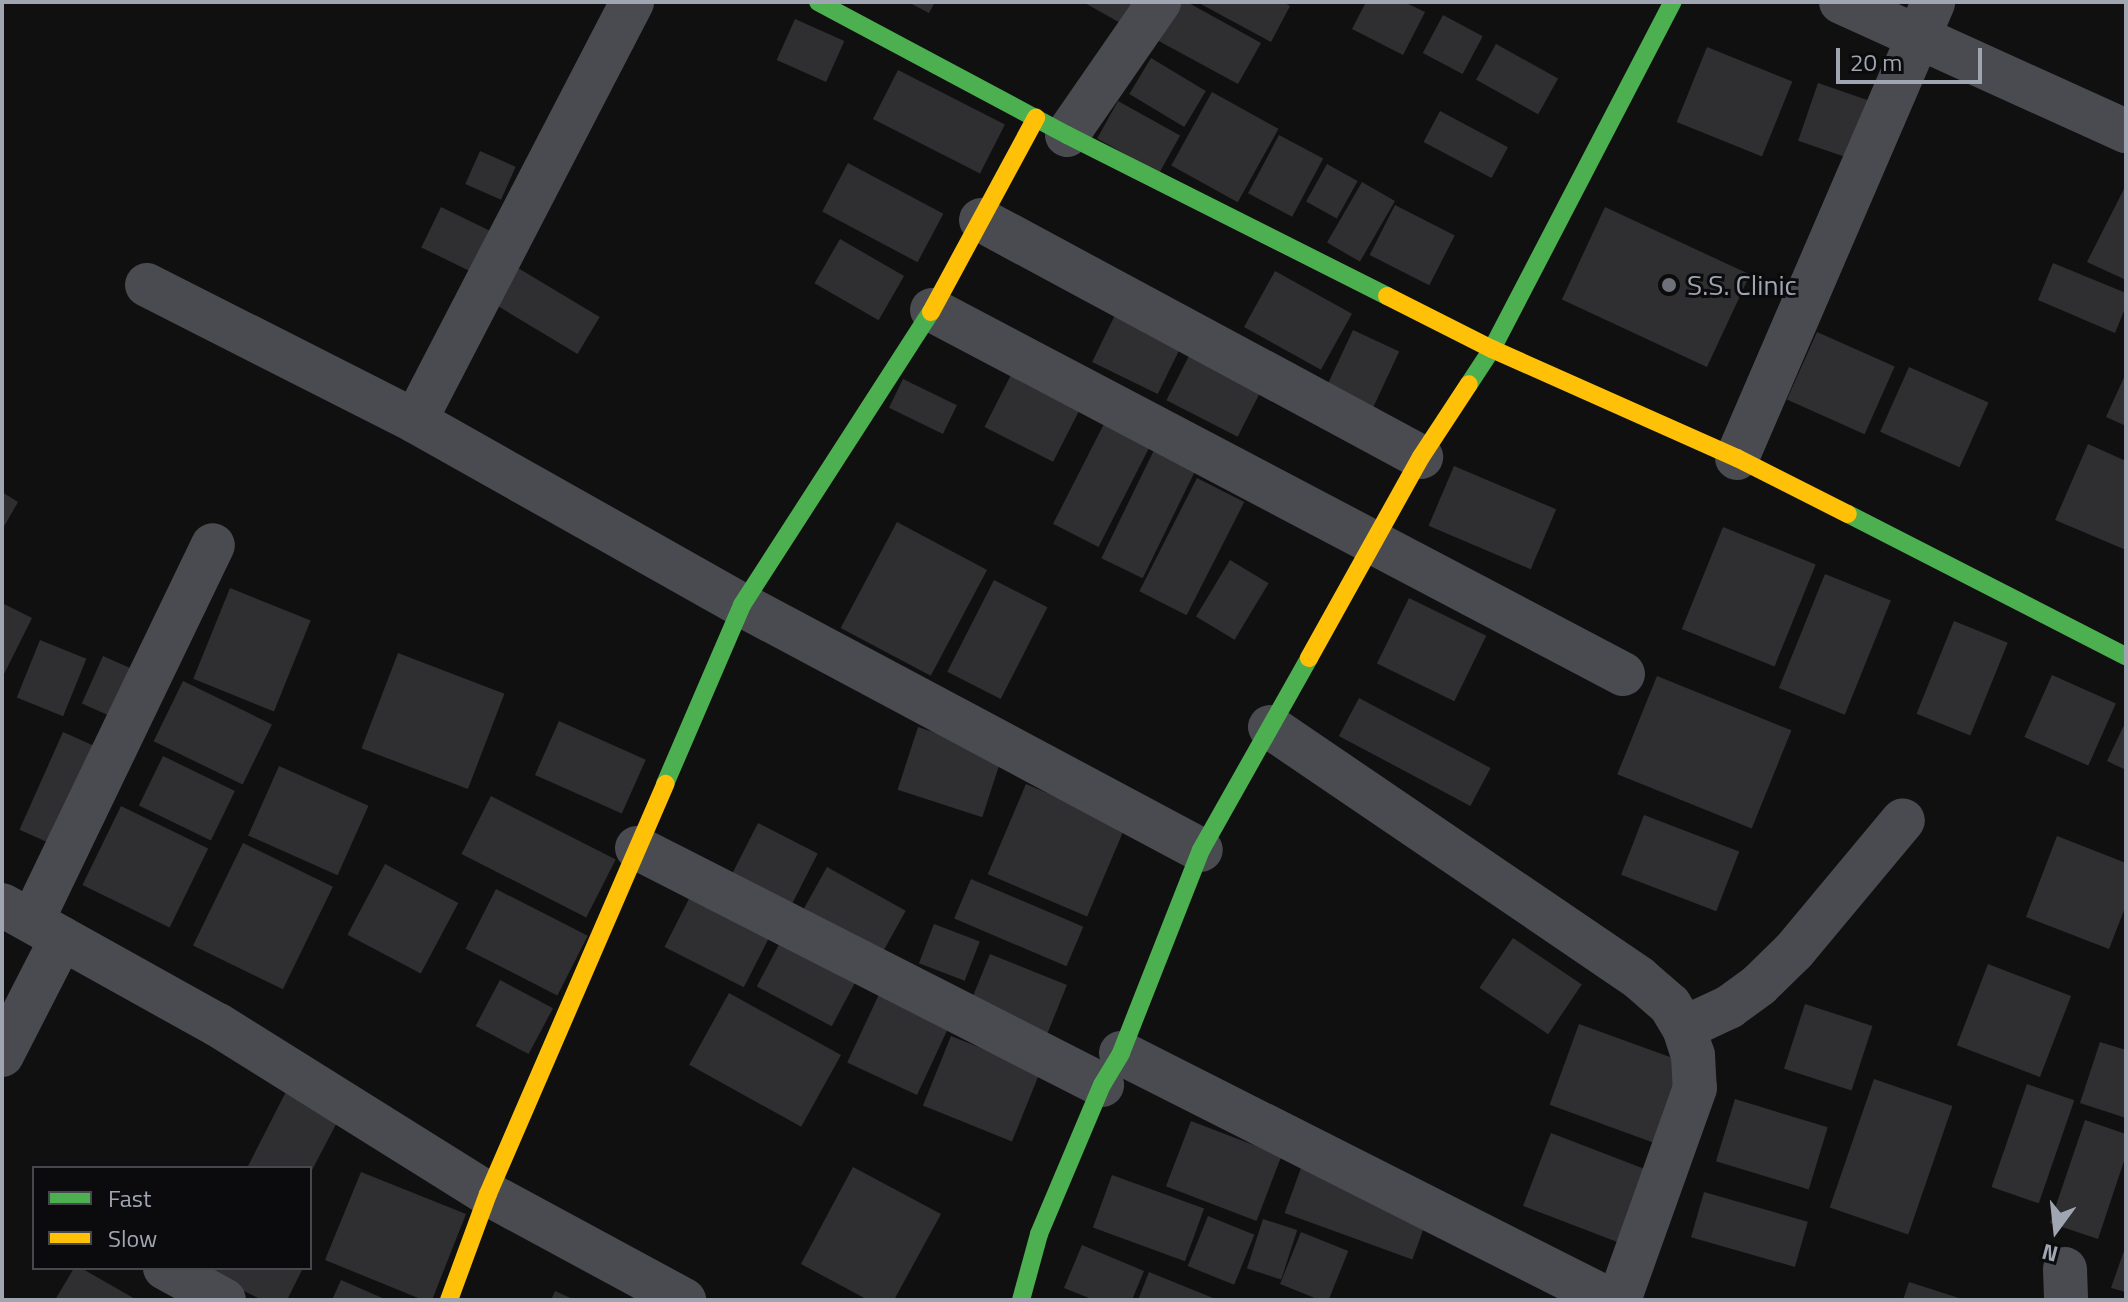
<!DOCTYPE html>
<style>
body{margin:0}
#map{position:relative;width:2128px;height:1302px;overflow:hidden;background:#101010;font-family:"Titillium Web",sans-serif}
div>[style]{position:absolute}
.building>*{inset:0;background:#2f2f31;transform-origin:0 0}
.street>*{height:44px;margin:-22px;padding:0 22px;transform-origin:22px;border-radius:22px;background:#4a4b50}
.fast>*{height:18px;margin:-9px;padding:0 9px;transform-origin:9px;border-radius:9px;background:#4caf50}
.slow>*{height:18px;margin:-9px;padding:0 9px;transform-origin:9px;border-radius:9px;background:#ffc107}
.dots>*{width:22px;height:22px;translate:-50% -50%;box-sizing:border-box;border:4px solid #0b0a0c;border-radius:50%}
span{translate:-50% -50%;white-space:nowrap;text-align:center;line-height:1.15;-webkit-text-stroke:6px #0b0a0c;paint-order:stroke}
.poi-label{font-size:28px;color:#a0a5b2}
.left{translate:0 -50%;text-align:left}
.frame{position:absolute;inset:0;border:4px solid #a0a5b2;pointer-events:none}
.legend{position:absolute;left:32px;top:1166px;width:280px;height:104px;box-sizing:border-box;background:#0b0a0c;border:2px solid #47484e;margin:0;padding:10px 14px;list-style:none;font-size:24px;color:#a0a5b2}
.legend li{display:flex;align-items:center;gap:16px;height:40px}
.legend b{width:40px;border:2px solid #47484e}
.north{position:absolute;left:2016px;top:1190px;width:80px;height:80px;-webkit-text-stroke:6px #0b0a0c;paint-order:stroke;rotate:195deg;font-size:22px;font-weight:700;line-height:32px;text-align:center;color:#a0a5b2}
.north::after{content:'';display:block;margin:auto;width:28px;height:36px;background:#a0a5b2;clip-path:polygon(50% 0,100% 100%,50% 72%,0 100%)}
.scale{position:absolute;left:1836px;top:48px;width:146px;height:36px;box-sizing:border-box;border:4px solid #a0a5b2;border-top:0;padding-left:10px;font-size:24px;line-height:28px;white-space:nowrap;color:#a0a5b2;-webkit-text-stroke:6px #0b0a0c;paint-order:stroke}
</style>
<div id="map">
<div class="building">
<div style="clip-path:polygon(908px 2px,935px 2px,929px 13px)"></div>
<div style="clip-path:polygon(1083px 2px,1136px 2px,1124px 25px)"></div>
<div style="clip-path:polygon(1175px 2px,1187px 2px,1261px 43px,1238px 84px,1155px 39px)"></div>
<div style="clip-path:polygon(1197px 2px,1283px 2px,1290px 6px,1271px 42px)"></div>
<div style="clip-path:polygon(1366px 2px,1404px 2px,1425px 12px,1403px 55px,1352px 29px)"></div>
<div style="left:1443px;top:15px;width:45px;height:43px;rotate:28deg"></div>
<div style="left:795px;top:19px;width:54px;height:45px;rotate:24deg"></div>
<div style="left:1496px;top:44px;width:71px;height:41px;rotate:29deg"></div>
<div style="left:1707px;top:47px;width:92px;height:81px;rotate:22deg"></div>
<div style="left:1151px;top:58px;width:64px;height:42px;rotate:31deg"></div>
<div style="left:898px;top:70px;width:120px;height:55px;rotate:27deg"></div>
<div style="left:1818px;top:83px;width:60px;height:61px;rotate:19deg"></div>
<div style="left:1212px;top:92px;width:76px;height:84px;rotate:29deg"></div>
<div style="left:1118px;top:101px;width:71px;height:43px;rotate:29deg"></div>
<div style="left:1440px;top:111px;width:77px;height:35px;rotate:28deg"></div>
<div style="left:1279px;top:135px;width:50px;height:66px;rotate:28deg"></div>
<div style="left:480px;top:151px;width:39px;height:36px;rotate:24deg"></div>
<div style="left:848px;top:163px;width:108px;height:55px;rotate:28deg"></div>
<div style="left:1327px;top:164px;width:35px;height:43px;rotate:29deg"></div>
<div style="left:1362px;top:182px;width:38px;height:70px;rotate:30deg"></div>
<div style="clip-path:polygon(2126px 185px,2126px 280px,2087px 262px)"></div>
<div style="left:1395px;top:205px;width:67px;height:56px;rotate:27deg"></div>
<div style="left:441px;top:207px;width:55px;height:45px;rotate:26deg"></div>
<div style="left:1605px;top:207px;width:160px;height:102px;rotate:25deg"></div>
<div style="left:840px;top:239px;width:74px;height:51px;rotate:30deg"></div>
<div style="left:508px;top:262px;width:107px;height:43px;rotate:31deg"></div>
<div style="clip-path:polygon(2053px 263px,2126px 293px,2126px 306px,2115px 333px,2038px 300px)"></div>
<div style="left:1275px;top:271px;width:88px;height:64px;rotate:29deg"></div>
<div style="left:1118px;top:309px;width:73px;height:59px;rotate:26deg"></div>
<div style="left:1353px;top:330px;width:51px;height:64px;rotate:25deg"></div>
<div style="left:1817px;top:332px;width:85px;height:74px;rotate:24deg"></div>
<div style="left:1190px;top:354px;width:80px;height:52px;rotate:27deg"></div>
<div style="left:1909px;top:367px;width:87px;height:71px;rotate:24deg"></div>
<div style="left:1014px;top:369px;width:77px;height:65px;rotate:27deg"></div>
<div style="clip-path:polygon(2126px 373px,2126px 426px,2106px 417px)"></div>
<div style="left:903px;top:379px;width:60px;height:32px;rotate:26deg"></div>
<div style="left:1108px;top:416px;width:51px;height:121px;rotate:27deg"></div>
<div style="left:1157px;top:444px;width:46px;height:127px;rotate:26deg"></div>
<div style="clip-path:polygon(2088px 444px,2126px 461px,2126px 550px,2055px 520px)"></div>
<div style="left:1454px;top:466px;width:111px;height:65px;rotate:23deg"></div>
<div style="left:1197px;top:478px;width:53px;height:127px;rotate:27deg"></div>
<div style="clip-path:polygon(2px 492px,18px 502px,2px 530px)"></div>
<div style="left:897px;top:522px;width:102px;height:120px;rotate:28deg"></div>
<div style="left:1723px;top:527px;width:100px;height:110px;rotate:22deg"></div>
<div style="left:1230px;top:560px;width:45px;height:66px;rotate:31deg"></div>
<div style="left:1825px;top:574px;width:71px;height:123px;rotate:22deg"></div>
<div style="left:994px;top:580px;width:60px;height:103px;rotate:27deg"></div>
<div style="left:230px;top:588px;width:87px;height:98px;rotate:22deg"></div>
<div style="left:1409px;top:598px;width:86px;height:73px;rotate:26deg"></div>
<div style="clip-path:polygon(2px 603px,32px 618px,2px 678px)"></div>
<div style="left:1954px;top:621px;width:58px;height:100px;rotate:22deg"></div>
<div style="left:40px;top:640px;width:50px;height:62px;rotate:22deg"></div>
<div style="left:398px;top:653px;width:114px;height:102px;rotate:21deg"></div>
<div style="left:103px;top:656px;width:42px;height:52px;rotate:24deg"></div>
<div style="left:2052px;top:675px;width:70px;height:68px;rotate:24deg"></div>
<div style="left:1657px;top:676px;width:145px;height:106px;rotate:22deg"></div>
<div style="left:183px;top:681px;width:99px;height:67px;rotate:26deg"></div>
<div style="left:1359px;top:698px;width:149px;height:43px;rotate:28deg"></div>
<div style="left:559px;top:721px;width:95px;height:59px;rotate:24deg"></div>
<div style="clip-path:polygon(2126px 721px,2126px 770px,2107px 761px)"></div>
<div style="left:918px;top:727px;width:89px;height:66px;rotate:18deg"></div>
<div style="left:63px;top:732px;width:43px;height:107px;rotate:24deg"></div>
<div style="left:163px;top:756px;width:80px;height:55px;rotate:26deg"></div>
<div style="left:279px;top:766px;width:98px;height:76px;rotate:24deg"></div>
<div style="left:1026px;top:784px;width:108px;height:98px;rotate:23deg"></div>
<div style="left:491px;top:796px;width:140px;height:65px;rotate:27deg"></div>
<div style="left:121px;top:806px;width:97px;height:88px;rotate:26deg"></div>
<div style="left:1644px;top:815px;width:102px;height:64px;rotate:21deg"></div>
<div style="left:758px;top:823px;width:67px;height:57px;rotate:27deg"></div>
<div style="clip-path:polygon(2057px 836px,2126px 863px,2126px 905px,2109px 949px,2026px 917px)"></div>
<div style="left:243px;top:843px;width:100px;height:114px;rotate:26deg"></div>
<div style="left:385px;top:864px;width:83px;height:80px;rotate:28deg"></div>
<div style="left:827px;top:867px;width:90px;height:55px;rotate:29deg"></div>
<div style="left:971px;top:879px;width:122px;height:43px;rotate:23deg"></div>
<div style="left:496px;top:889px;width:103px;height:67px;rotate:27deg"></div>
<div style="left:694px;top:889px;width:89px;height:65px;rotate:27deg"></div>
<div style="left:934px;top:924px;width:49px;height:42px;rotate:21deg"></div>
<div style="left:783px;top:937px;width:85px;height:56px;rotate:28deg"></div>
<div style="left:1513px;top:938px;width:83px;height:60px;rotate:34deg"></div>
<div style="left:990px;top:954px;width:83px;height:59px;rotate:22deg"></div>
<div style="left:1988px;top:964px;width:89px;height:87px;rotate:21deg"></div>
<div style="left:500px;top:980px;width:60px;height:52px;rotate:28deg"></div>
<div style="left:881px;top:990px;width:77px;height:80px;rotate:25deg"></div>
<div style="left:729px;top:993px;width:128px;height:82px;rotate:29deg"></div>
<div style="left:1805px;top:1004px;width:71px;height:68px;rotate:18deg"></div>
<div style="left:1579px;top:1024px;width:110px;height:86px;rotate:20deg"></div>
<div style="left:951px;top:1036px;width:96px;height:75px;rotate:22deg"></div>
<div style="clip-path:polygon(2100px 1042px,2126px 1050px,2126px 1118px,2080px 1103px)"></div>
<div style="left:1874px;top:1079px;width:83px;height:136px;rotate:19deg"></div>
<div style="clip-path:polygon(292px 1080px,345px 1107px,310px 1174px,310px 1168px,247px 1168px)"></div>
<div style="left:2027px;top:1084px;width:50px;height:109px;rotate:19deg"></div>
<div style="left:1735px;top:1099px;width:97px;height:65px;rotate:17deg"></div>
<div style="clip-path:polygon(2085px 1120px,2126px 1134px,2126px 1155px,2098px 1239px,2050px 1223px)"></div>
<div style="left:1191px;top:1121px;width:97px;height:70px;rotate:21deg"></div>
<div style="left:1551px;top:1133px;width:108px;height:78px;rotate:21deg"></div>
<div style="clip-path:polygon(853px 1167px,941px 1214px,894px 1300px,868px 1300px,801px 1264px)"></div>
<div style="left:1301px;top:1168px;width:136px;height:48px;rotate:20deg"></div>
<div style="clip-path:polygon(361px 1172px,466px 1214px,432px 1300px,423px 1300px,325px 1260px)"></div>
<div style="left:1112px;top:1175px;width:98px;height:56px;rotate:20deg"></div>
<div style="left:1704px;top:1192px;width:108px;height:47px;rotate:16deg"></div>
<div style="left:1208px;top:1216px;width:50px;height:54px;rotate:22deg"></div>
<div style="left:1263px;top:1219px;width:36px;height:52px;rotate:18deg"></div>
<div style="left:1301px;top:1232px;width:51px;height:56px;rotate:22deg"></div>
<div style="clip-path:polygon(1082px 1245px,1144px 1271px,1132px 1300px,1094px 1300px,1064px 1288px)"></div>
<div style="clip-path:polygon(2126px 1245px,2126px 1292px,2111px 1288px)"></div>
<div style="clip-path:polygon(74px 1268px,81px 1268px,137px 1300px,55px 1300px)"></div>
<div style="clip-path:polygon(215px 1268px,303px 1268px,287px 1300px,262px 1300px,212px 1275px)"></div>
<div style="clip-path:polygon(1149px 1272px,1218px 1300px,1138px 1300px)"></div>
<div style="clip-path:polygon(341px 1280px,387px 1300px,332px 1300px)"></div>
<div style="clip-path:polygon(1909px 1282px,1962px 1299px,1962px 1300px,1903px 1300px)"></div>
<div style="clip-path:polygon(555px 1291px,575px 1300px,551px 1300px)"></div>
</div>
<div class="street">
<div style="left:1841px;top:2px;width:313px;rotate:24.4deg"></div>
<div style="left:1067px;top:135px;width:162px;rotate:-55.3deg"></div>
<div style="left:981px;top:220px;width:500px;rotate:28.3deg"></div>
<div style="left:147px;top:285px;width:301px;rotate:26.9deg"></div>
<div style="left:415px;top:421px;width:375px;rotate:29.4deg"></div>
<div style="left:742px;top:605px;width:520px;rotate:28.09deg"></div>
<div style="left:932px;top:310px;width:781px;rotate:27.78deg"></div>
<div style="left:415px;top:421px;width:472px;rotate:-62.6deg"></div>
<div style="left:1737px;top:458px;width:496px;rotate:-66.7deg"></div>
<div style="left:1270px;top:727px;width:446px;rotate:34.2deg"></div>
<div style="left:1639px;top:978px;width:41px;rotate:41.1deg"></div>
<div style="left:1670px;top:1005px;width:27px;rotate:59deg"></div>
<div style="left:1684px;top:1028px;width:28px;rotate:72deg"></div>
<div style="left:1693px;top:1055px;width:33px;rotate:87deg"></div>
<div style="left:1695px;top:1088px;width:225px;rotate:109.7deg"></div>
<div style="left:637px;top:848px;width:522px;rotate:27.01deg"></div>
<div style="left:2px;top:905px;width:247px;rotate:29.1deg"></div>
<div style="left:218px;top:1025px;width:319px;rotate:32deg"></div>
<div style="left:488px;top:1194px;width:223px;rotate:28.4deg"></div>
<div style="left:32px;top:921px;width:417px;rotate:-64.3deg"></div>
<div style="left:1684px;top:1028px;width:50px;rotate:-25deg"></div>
<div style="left:1729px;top:1007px;width:37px;rotate:-36deg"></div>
<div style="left:1759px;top:985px;width:49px;rotate:-44.2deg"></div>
<div style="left:1794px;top:951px;width:170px;rotate:-50.2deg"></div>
<div style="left:1121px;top:1053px;width:548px;rotate:26.8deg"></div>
<div style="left:2px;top:1055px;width:131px;rotate:-62.9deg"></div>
<div style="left:165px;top:1268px;width:67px;rotate:28.5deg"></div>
<div style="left:2065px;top:1269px;width:31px;rotate:88deg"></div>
</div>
<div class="fast">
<div style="left:818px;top:2px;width:282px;rotate:28.1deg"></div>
<div style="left:1067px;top:135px;width:358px;rotate:26.7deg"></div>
<div style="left:1469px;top:384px;width:42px;rotate:-56.7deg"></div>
<div style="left:1492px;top:349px;width:391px;rotate:-62.5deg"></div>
<div style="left:1848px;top:514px;width:312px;rotate:27.1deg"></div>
<div style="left:665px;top:784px;width:195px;rotate:-66.7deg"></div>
<div style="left:742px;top:605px;width:349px;rotate:-57.2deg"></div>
<div style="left:1021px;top:1300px;width:68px;rotate:-74.7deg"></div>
<div style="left:1039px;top:1234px;width:162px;rotate:-67.1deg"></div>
<div style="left:1102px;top:1085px;width:37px;rotate:-59deg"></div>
<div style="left:1121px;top:1053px;width:218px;rotate:-68.5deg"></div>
<div style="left:1201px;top:850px;width:220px;rotate:-60.6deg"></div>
</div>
<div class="slow">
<div style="left:1387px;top:296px;width:118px;rotate:26.8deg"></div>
<div style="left:1492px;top:349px;width:268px;rotate:24deg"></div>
<div style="left:1737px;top:458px;width:124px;rotate:26.8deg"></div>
<div style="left:931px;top:312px;width:221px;rotate:-61.6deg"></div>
<div style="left:1309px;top:658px;width:230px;rotate:-60.9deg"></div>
<div style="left:1421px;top:457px;width:87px;rotate:-56.7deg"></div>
<div style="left:449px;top:1300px;width:113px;rotate:-69.8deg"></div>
<div style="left:488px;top:1194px;width:447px;rotate:-66.6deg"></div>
</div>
<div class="dots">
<div style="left:1669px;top:285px;background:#6e7179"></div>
</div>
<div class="poi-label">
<span class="left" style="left:1687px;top:285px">S.S. Clinic</span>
</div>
<div class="frame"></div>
<ul class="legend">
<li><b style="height:10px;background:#4caf50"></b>Fast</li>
<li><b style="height:10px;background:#ffc107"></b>Slow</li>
</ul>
<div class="north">N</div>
<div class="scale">20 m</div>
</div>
